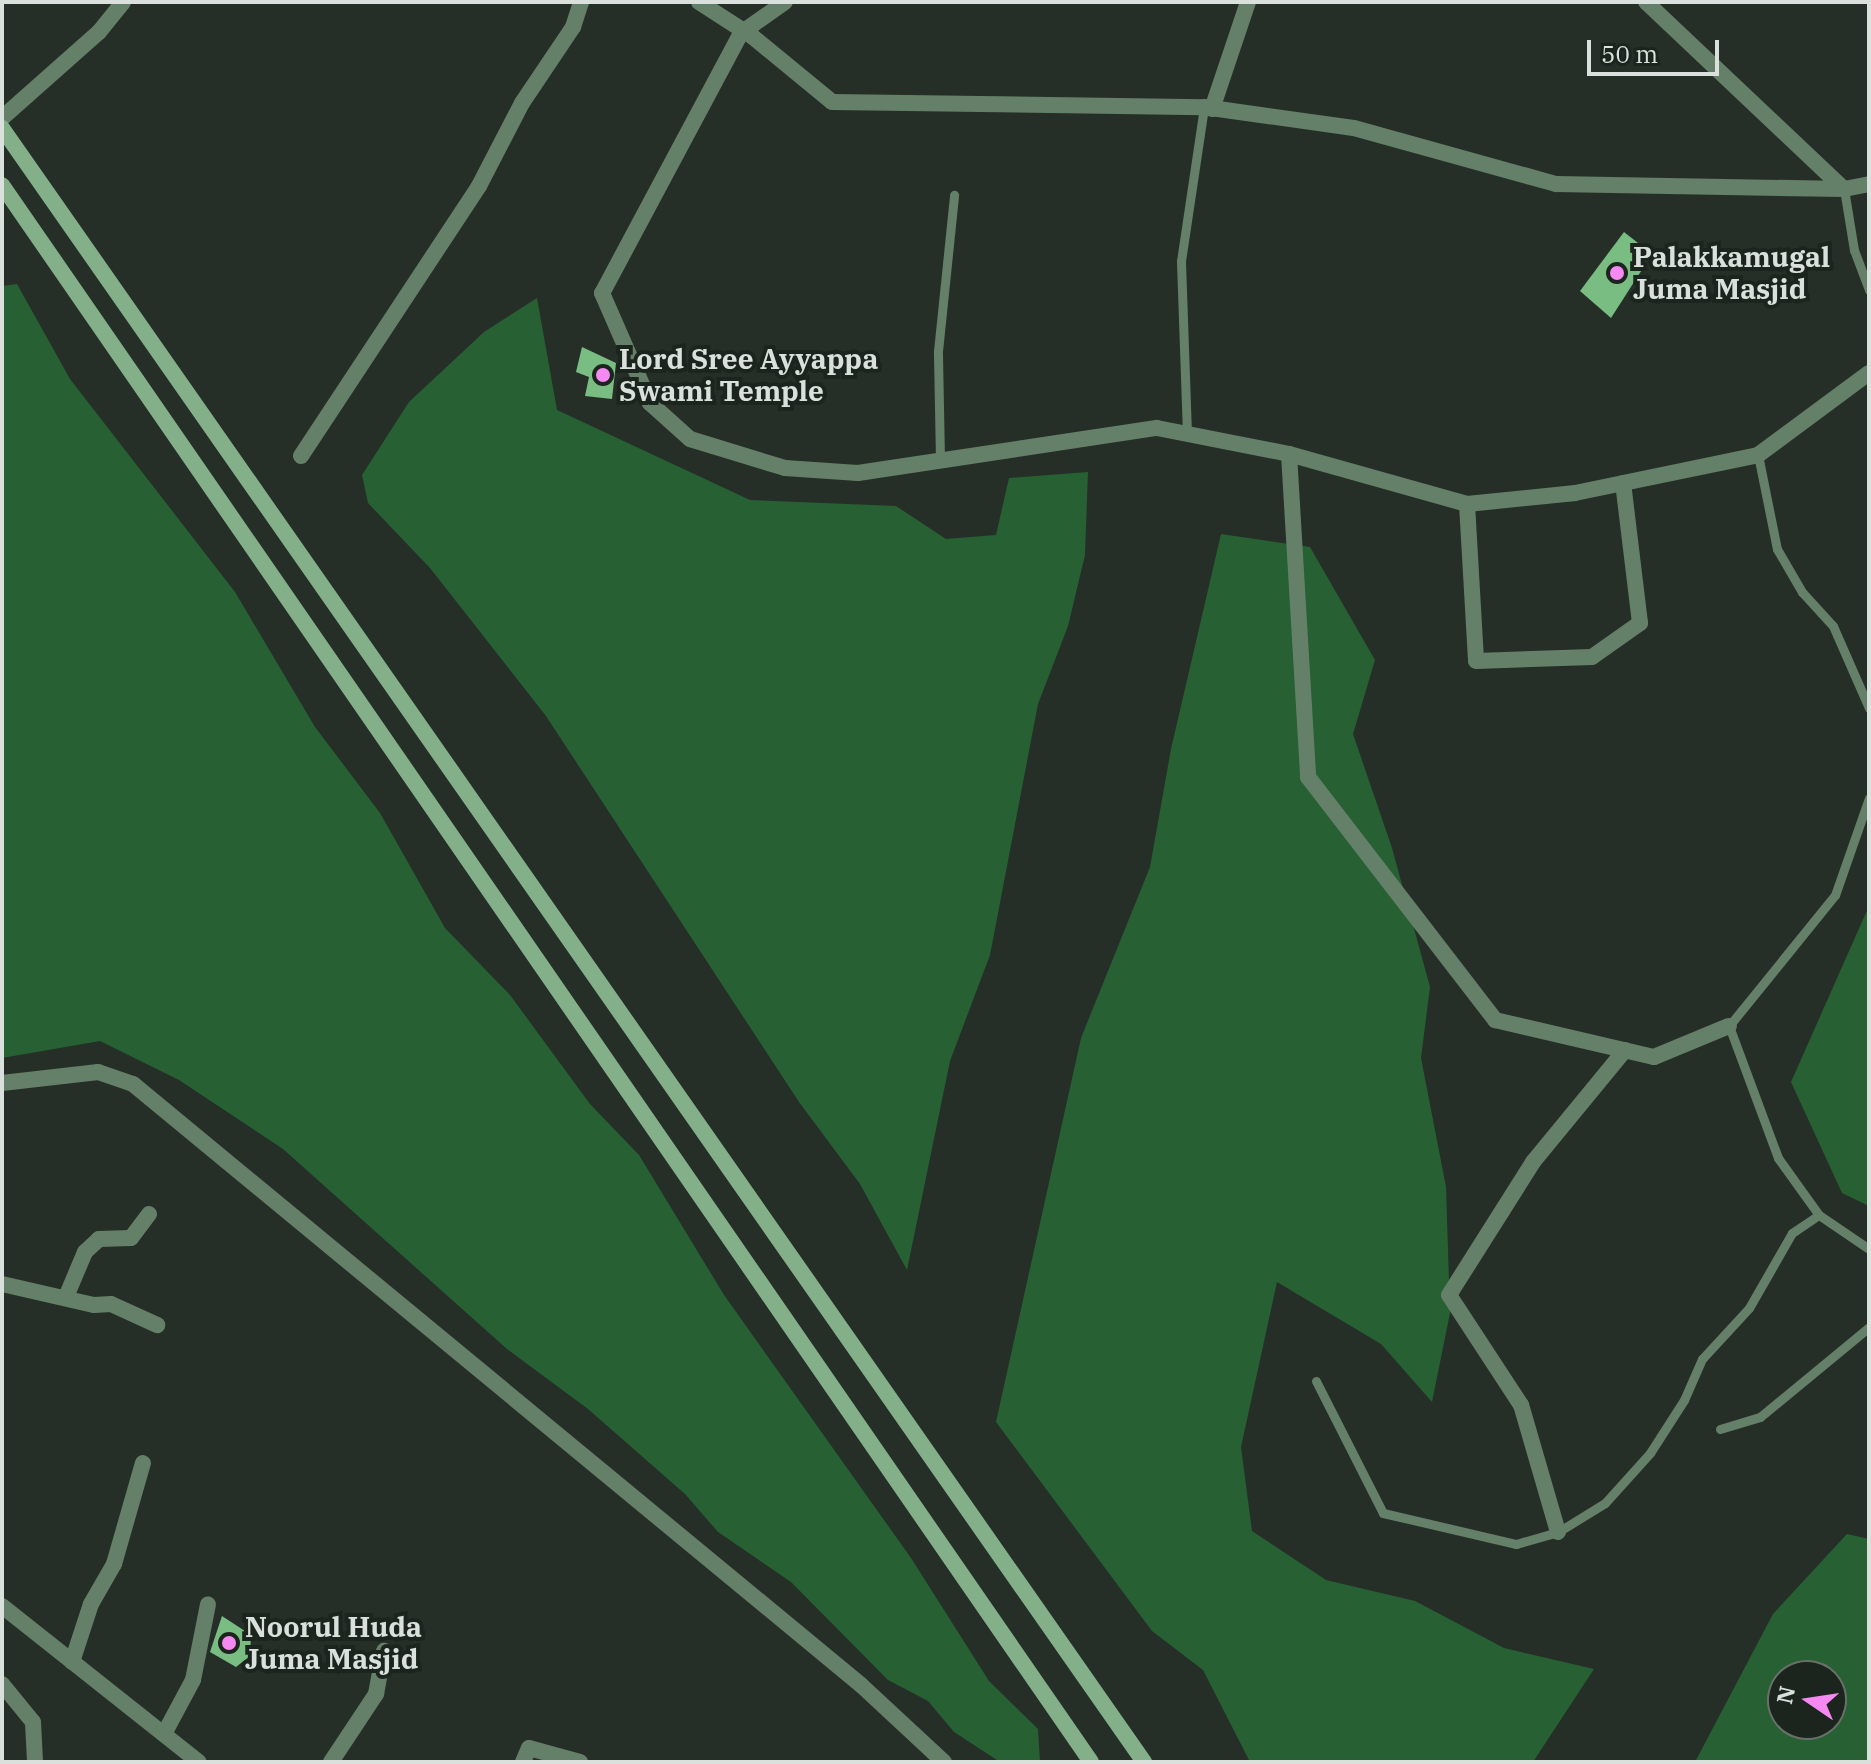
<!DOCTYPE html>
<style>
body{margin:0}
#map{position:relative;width:1871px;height:1764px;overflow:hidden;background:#262f27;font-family:"IBM Plex Serif",serif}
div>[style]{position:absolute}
.green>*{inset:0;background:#276033}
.building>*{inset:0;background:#79bd83}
.service>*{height:9px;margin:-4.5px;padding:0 4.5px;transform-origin:4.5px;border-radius:4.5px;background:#658068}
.minor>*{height:16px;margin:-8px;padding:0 8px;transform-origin:8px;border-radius:8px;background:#658068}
.tertiary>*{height:16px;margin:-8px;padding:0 8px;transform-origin:8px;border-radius:8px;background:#658068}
.secondary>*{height:16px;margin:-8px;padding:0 8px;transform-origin:8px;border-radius:8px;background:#84b089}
.dots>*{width:22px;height:22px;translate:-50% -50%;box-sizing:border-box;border:4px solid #1c251d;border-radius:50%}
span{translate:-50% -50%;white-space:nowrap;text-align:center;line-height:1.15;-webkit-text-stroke:8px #1c251d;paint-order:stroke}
.poi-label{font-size:28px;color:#dae0db;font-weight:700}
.left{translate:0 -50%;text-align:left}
.frame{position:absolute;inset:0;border:4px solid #dae0db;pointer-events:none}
.north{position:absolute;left:1767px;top:1660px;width:80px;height:80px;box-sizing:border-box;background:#1c251d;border:2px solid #687069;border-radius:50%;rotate:283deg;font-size:22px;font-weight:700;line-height:32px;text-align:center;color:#dae0db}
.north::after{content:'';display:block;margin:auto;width:28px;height:36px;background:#f489f1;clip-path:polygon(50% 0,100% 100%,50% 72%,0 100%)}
.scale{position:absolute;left:1587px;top:40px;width:132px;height:36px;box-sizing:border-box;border:4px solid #dae0db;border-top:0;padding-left:10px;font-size:24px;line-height:28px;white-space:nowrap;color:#dae0db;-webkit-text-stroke:6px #1c251d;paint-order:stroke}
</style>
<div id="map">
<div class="green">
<div style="clip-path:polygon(17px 284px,70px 379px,235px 592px,315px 727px,380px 813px,445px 928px,510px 995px,590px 1104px,639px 1155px,724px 1295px,911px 1558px,989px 1681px,1038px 1729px,1040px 1762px,1000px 1762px,954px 1732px,928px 1701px,888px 1680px,791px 1582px,718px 1532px,685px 1494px,588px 1409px,507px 1349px,283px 1149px,179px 1080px,100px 1041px,2px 1058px,2px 286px)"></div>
<div style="clip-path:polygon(537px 298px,557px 410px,750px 500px,896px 506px,946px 539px,996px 535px,1009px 478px,1088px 472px,1085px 555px,1068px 626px,1038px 704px,990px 955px,950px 1061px,907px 1270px,860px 1184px,799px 1102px,546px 716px,430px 568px,368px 503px,362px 475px,409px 402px,484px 332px)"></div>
<div style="clip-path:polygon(1221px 534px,1310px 547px,1375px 660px,1353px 734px,1392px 848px,1430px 987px,1421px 1058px,1446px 1187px,1450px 1313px,1432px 1402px,1381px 1344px,1277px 1282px,1241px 1447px,1252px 1531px,1326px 1580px,1415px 1601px,1504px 1648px,1594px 1669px,1533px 1762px,1250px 1762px,1203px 1670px,1152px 1631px,996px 1422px,1081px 1038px,1150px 867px,1171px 749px)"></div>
<div style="clip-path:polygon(1869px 906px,1869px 1206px,1842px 1193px,1791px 1082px)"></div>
<div style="clip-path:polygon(evenodd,1847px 1534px,1869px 1539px,1869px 1762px,1695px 1762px,1773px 1614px,1847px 1534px,1831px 1676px,1831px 1724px,1783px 1724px,1783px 1676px,1831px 1676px)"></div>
</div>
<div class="building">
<div style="clip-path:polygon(1624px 232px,1652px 254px,1611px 318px,1580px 291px)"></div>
<div style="clip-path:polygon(582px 347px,616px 363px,612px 399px,585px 396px,589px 377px,576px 372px)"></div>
<div style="clip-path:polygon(222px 1616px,251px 1635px,250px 1656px,236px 1667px,210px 1652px)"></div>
</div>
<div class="service">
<div style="left:1844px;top:189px;width:62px;rotate:80.7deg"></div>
<div style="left:1854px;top:250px;width:43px;rotate:69.4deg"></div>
<div style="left:1187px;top:434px;width:173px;rotate:-92deg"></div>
<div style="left:1181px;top:261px;width:156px;rotate:-81.5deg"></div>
<div style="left:1758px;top:455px;width:96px;rotate:78.6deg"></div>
<div style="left:1777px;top:549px;width:50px;rotate:59.8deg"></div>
<div style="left:1802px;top:592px;width:46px;rotate:47.6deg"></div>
<div style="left:1833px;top:626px;width:90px;rotate:66.3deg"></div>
<div style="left:940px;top:459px;width:108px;rotate:-91.1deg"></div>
<div style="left:938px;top:351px;width:157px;rotate:-84.1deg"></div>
<div style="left:1869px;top:798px;width:103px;rotate:109.3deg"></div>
<div style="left:1835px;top:895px;width:169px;rotate:129deg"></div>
<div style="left:1729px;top:1026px;width:141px;rotate:69.6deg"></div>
<div style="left:1778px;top:1158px;width:70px;rotate:54.3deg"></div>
<div style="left:1819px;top:1215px;width:60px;rotate:34.2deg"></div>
<div style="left:1316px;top:1381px;width:148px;rotate:63.1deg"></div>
<div style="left:1383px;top:1513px;width:137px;rotate:13.1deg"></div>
<div style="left:1516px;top:1544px;width:44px;rotate:-15.9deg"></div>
<div style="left:1558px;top:1532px;width:55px;rotate:-31.7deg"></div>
<div style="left:1605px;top:1503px;width:67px;rotate:-48deg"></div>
<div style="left:1650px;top:1453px;width:63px;rotate:-57.3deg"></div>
<div style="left:1684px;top:1400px;width:45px;rotate:-66.3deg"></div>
<div style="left:1702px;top:1359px;width:69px;rotate:-47.3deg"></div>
<div style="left:1749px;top:1308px;width:86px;rotate:-60.2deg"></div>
<div style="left:1792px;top:1233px;width:32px;rotate:-34deg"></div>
<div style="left:1720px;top:1429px;width:42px;rotate:-16.7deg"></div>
<div style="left:1760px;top:1417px;width:141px;rotate:-39.5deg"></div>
</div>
<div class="minor">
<div style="left:785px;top:2px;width:54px;rotate:144.8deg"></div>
<div style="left:741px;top:33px;width:295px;rotate:118.1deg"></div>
<div style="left:602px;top:293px;width:120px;rotate:66.4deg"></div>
<div style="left:650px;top:403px;width:54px;rotate:42deg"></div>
<div style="left:690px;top:439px;width:99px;rotate:17deg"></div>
<div style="left:785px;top:468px;width:73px;rotate:3.9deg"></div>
<div style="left:858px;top:473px;width:302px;rotate:-8.6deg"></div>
<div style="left:1157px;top:428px;width:135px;rotate:11.1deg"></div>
<div style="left:1289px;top:454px;width:185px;rotate:15.7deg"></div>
<div style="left:1467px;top:504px;width:109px;rotate:-5.8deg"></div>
<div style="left:1575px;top:493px;width:187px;rotate:-11.7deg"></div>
<div style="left:1758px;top:455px;width:138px;rotate:-36.5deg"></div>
<div style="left:1646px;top:2px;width:272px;rotate:43.4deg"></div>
<div style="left:1212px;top:109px;width:113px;rotate:-71.4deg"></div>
<div style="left:2px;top:118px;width:130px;rotate:-41.6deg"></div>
<div style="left:99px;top:32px;width:38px;rotate:-51deg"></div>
<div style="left:1289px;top:454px;width:324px;rotate:86.6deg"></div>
<div style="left:1308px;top:777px;width:307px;rotate:52.4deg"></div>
<div style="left:1495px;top:1020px;width:163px;rotate:13.1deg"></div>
<div style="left:1654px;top:1057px;width:81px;rotate:-22.5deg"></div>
<div style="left:301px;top:456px;width:323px;rotate:-56.6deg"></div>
<div style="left:479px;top:186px;width:93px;rotate:-62.6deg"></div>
<div style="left:522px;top:103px;width:92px;rotate:-56.1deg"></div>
<div style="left:573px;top:27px;width:26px;rotate:-72deg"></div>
<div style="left:1467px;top:504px;width:157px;rotate:86.7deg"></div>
<div style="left:1476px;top:661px;width:116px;rotate:-2deg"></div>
<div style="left:1592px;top:657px;width:59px;rotate:-35.3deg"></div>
<div style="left:1640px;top:623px;width:141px;rotate:-96.9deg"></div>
<div style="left:2px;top:1083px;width:97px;rotate:-6.5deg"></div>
<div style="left:98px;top:1072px;width:37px;rotate:19deg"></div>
<div style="left:133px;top:1084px;width:944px;rotate:39.54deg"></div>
<div style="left:861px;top:1685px;width:113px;rotate:42.9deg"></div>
<div style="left:2px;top:1284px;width:94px;rotate:12.9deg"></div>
<div style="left:94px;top:1305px;width:17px;rotate:-3deg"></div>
<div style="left:111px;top:1304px;width:51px;rotate:24.5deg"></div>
<div style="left:66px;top:1297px;width:49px;rotate:-67.1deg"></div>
<div style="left:85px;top:1252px;width:19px;rotate:-43deg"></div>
<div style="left:99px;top:1239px;width:32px;rotate:-2deg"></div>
<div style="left:131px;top:1238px;width:30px;rotate:-53deg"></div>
<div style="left:1558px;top:1532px;width:132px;rotate:-106.2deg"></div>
<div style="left:1521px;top:1405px;width:131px;rotate:-123.2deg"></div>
<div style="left:1449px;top:1295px;width:157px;rotate:-57.7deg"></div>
<div style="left:1533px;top:1162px;width:145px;rotate:-50.6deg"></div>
<div style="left:2px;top:1606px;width:251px;rotate:38.4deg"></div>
<div style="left:72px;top:1662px;width:61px;rotate:-71.9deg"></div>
<div style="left:91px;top:1604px;width:46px;rotate:-60.1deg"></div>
<div style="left:114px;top:1564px;width:105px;rotate:-74deg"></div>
<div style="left:2px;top:1684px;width:49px;rotate:50.8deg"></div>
<div style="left:33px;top:1722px;width:40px;rotate:87.1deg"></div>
<div style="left:164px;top:1734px;width:61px;rotate:-61.8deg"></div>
<div style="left:193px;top:1680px;width:77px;rotate:-78.8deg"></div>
<div style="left:331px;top:1762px;width:82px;rotate:-56.5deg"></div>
<div style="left:376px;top:1694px;width:44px;rotate:-79.5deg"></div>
<div style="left:523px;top:1762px;width:15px;rotate:-67deg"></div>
<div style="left:529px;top:1748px;width:53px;rotate:15.4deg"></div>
</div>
<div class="tertiary">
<div style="left:699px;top:2px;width:64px;rotate:32.9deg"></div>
<div style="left:753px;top:37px;width:102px;rotate:39.4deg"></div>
<div style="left:832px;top:102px;width:372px;rotate:0.8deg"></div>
<div style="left:1204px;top:107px;width:151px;rotate:8deg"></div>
<div style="left:1354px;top:128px;width:210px;rotate:15.5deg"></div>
<div style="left:1556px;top:184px;width:288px;rotate:1deg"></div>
<div style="left:1844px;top:189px;width:25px;rotate:-11deg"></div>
</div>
<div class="secondary">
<div style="left:2px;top:128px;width:1994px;rotate:55.05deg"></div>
<div style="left:2px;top:185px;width:1916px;rotate:55.37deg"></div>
</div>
<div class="dots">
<div style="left:1617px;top:273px;background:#f489f1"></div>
<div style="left:603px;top:375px;background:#f489f1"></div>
<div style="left:229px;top:1643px;background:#f489f1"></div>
</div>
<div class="poi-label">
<span class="left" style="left:1633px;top:273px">Palakkamugal<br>Juma Masjid</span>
<span class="left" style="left:619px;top:375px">Lord Sree Ayyappa<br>Swami Temple</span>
<span class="left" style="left:245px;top:1643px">Noorul Huda<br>Juma Masjid</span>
</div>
<div class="frame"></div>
<div class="north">N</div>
<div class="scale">50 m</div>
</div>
